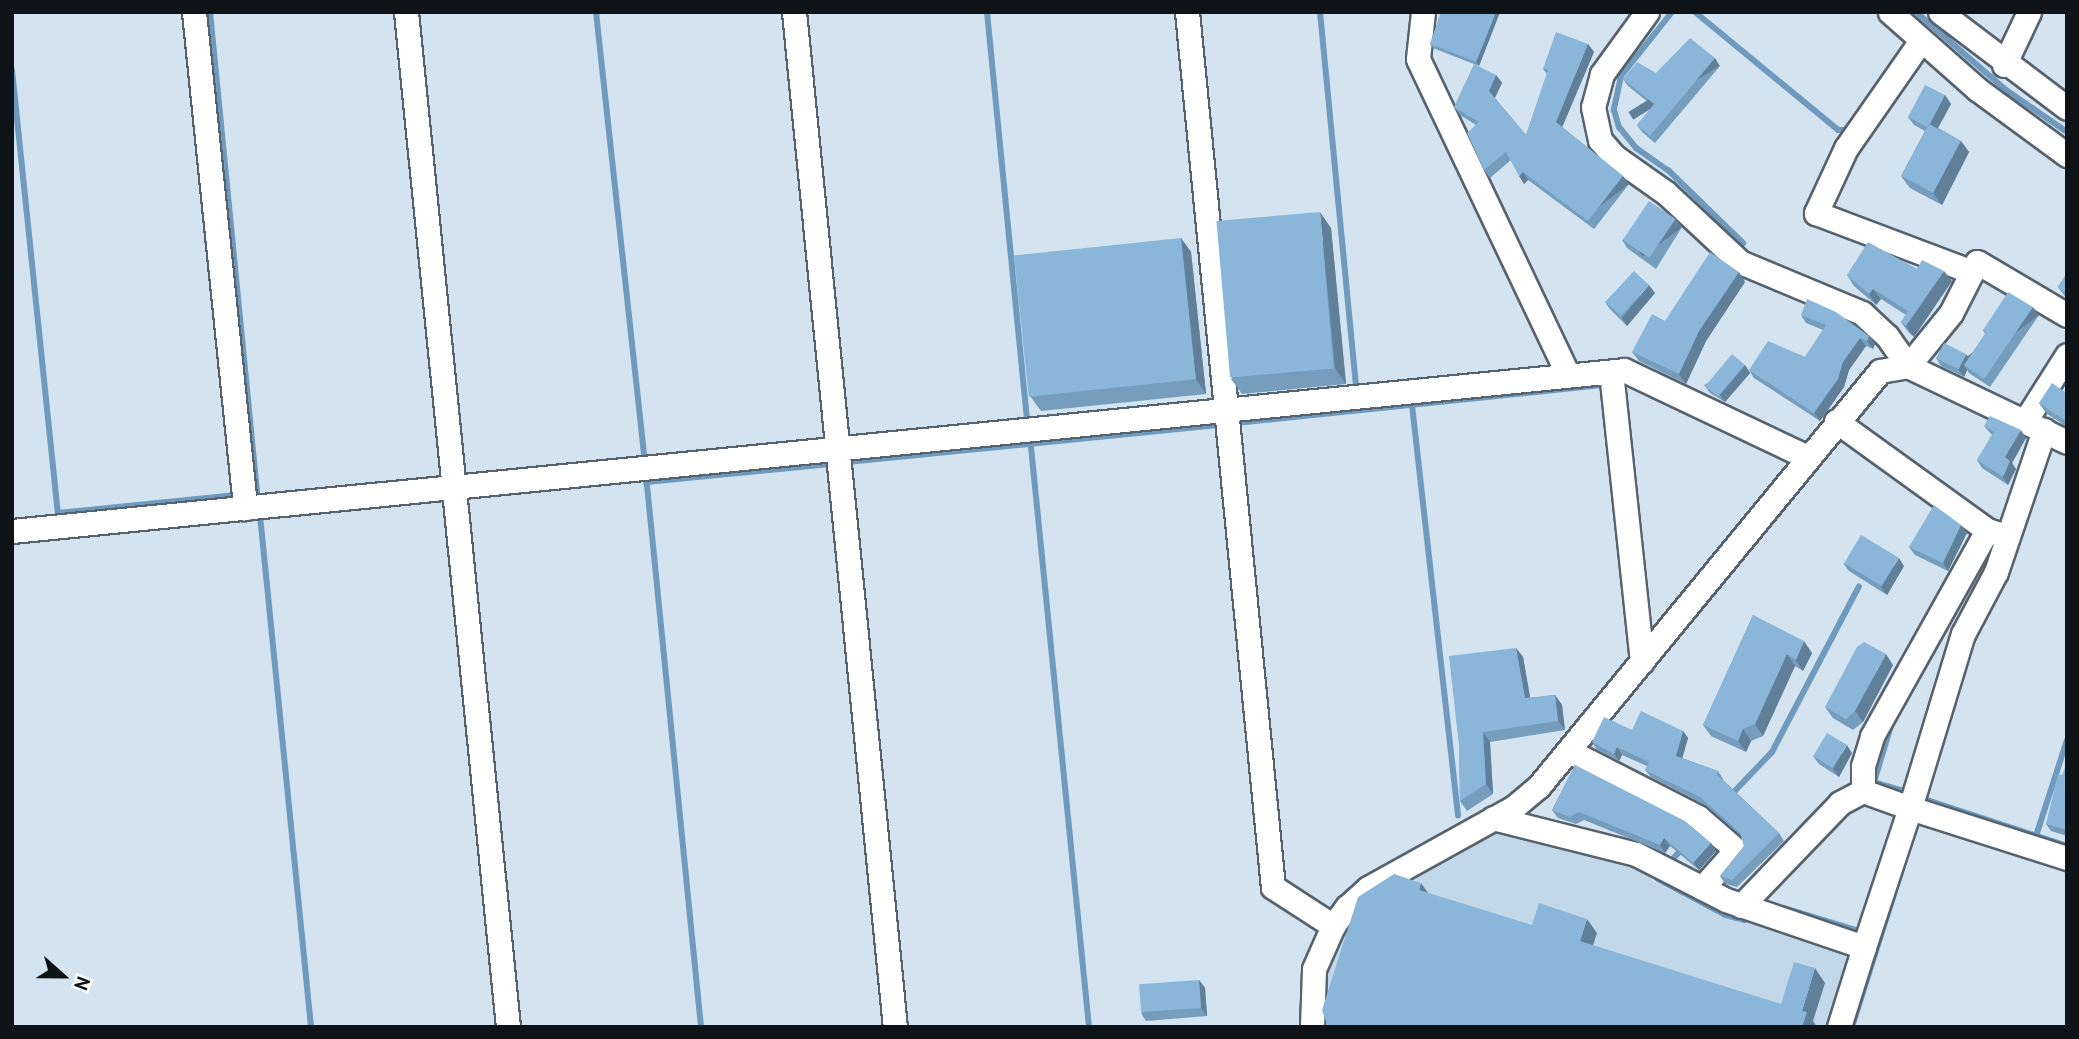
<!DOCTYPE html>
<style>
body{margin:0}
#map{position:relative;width:2079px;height:1039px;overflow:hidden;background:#d4e3f0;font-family:"PT Sans",sans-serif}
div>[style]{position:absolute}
.built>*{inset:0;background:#c2d8e9}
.stream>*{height:6px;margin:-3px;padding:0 3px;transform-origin:3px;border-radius:3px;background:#6f9abd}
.roads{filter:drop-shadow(2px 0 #56636e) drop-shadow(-2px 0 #56636e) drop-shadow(0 2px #56636e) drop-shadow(0 -2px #56636e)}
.street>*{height:23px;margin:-11.5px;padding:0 11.5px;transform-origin:11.5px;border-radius:11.5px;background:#fff}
.wall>*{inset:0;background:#769dbb}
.shaded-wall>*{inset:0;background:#607f98;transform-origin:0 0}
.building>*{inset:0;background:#89b6d9;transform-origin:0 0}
span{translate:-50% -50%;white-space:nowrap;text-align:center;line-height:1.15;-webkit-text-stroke:5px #fff;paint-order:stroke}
.frame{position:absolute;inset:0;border:14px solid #0d1317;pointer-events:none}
.north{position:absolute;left:28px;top:941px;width:70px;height:70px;-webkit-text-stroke:5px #fff;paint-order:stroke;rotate:111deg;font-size:19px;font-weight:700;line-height:28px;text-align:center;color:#0d1317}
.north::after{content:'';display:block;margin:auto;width:24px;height:32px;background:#0d1317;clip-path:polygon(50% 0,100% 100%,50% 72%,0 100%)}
</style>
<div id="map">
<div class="built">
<div style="clip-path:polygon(1507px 833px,1635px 863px,1654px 872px,1651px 880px,1723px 918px,1741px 923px,1750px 921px,1841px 950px,1849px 963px,1828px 1027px,1323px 1027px,1326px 972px,1347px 927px,1381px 896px,1495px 834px)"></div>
</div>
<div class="stream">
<div style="left:210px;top:12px;width:488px;rotate:84.4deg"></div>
<div style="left:596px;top:12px;width:448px;rotate:83.8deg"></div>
<div style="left:987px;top:12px;width:409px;rotate:84.4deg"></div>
<div style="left:1320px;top:12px;width:379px;rotate:84.5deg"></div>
<div style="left:1672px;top:12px;width:82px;rotate:128.6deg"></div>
<div style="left:1621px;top:76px;width:35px;rotate:102deg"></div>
<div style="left:1614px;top:110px;width:18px;rotate:74deg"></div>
<div style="left:1619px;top:127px;width:27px;rotate:51deg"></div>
<div style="left:1636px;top:148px;width:39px;rotate:35deg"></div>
<div style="left:1668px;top:170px;width:105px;rotate:44.2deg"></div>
<div style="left:1695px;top:12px;width:185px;rotate:39.5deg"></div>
<div style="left:1838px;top:130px;width:7px"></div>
<div style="left:1845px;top:130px;width:8px;rotate:-50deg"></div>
<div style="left:1916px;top:12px;width:119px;rotate:40.9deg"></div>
<div style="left:2006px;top:90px;width:74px;rotate:34.5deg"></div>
<div style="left:12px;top:70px;width:445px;rotate:84.1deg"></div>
<div style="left:58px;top:513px;width:177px;rotate:-5.8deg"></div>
<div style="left:1412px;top:405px;width:413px;rotate:83.6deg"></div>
<div style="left:1235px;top:423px;width:369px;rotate:-5.9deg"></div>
<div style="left:1030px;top:437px;width:593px;rotate:84.29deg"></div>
<div style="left:847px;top:462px;width:373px;rotate:-5.7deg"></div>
<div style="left:646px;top:475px;width:555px;rotate:84.31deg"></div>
<div style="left:646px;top:482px;width:185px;rotate:-5.6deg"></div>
<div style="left:260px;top:515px;width:515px;rotate:84.31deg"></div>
<div style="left:1893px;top:719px;width:66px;rotate:106.8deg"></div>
<div style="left:1874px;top:782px;width:34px;rotate:17deg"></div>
<div style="left:1729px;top:797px;width:62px;rotate:-46.3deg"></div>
<div style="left:1772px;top:752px;width:187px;rotate:-62.3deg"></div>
<div style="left:1922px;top:805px;width:6px;rotate:-72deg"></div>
<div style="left:1924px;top:799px;width:151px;rotate:18.2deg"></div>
<div style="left:2036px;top:836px;width:101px;rotate:-72.1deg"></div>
<div style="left:1669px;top:863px;width:21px;rotate:-47deg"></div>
<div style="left:1658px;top:879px;width:76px;rotate:28.2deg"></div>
<div style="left:1725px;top:915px;width:20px;rotate:15deg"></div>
<div style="left:1784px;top:908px;width:78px;rotate:17deg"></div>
<div style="left:1852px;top:1027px;width:167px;rotate:-72.5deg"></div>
</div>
<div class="roads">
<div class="street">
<div style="left:194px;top:12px;width:499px;rotate:84.1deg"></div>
<div style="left:406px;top:12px;width:1020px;rotate:84.26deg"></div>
<div style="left:794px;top:12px;width:1020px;rotate:84.32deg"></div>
<div style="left:1187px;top:12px;width:879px;rotate:84.39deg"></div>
<div style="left:1273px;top:887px;width:72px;rotate:33deg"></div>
<div style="left:1423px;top:12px;width:47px;rotate:96.1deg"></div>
<div style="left:1418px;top:59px;width:350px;rotate:64.6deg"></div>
<div style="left:1647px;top:12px;width:77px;rotate:126deg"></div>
<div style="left:1602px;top:74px;width:34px;rotate:105deg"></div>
<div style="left:1593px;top:107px;width:34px;rotate:78deg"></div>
<div style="left:1600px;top:140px;width:23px;rotate:49deg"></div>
<div style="left:1615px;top:157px;width:62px;rotate:35.2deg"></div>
<div style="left:1666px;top:193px;width:101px;rotate:43deg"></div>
<div style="left:1740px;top:262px;width:132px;rotate:22.7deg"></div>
<div style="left:1862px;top:313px;width:34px;rotate:43deg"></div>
<div style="left:1887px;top:336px;width:37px;rotate:55deg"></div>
<div style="left:1890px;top:12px;width:116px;rotate:41.5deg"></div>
<div style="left:1977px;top:89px;width:112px;rotate:36.3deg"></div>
<div style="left:1940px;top:12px;width:159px;rotate:37.1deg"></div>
<div style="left:1920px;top:42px;width:129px;rotate:124.9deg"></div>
<div style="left:1846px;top:148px;width:72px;rotate:114.8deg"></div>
<div style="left:1816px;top:213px;width:167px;rotate:20.7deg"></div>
<div style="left:2004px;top:65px;width:59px;rotate:-64.7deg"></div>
<div style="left:1908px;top:366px;width:68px;rotate:-50.9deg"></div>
<div style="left:1951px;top:313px;width:57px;rotate:-63deg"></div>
<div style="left:1977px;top:262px;width:104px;rotate:30.5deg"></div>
<div style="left:1611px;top:372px;width:291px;rotate:83.9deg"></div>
<div style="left:1836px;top:421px;width:186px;rotate:35.8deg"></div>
<div style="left:1987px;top:530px;width:13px;rotate:18deg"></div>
<div style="left:2025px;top:421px;width:78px;rotate:-57.5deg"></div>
<div style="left:12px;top:531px;width:1620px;rotate:-5.7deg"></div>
<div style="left:1624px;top:370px;width:203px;rotate:25.4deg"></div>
<div style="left:1569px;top:751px;width:145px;rotate:27.1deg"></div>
<div style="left:1698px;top:817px;width:50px;rotate:41deg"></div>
<div style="left:1736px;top:850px;width:51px;rotate:131.8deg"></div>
<div style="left:1863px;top:791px;width:25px;rotate:-90deg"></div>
<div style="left:1863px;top:766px;width:31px;rotate:-73deg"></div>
<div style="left:1872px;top:736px;width:236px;rotate:-60.8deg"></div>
<div style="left:1493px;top:818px;width:147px;rotate:14.1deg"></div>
<div style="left:1636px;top:854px;width:101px;rotate:27.1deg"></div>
<div style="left:1726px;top:900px;width:146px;rotate:18.8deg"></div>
<div style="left:1864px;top:947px;width:84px;rotate:107.4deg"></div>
<div style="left:1741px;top:906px;width:143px;rotate:-46.1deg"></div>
<div style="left:1840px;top:803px;width:26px;rotate:-28deg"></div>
<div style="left:1863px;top:791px;width:50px;rotate:19.9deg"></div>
<div style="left:1910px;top:808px;width:182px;rotate:-73.1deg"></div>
<div style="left:1963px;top:634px;width:70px;rotate:-62deg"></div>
<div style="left:1996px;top:572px;width:150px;rotate:-71.3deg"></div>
<div style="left:1864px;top:947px;width:146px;rotate:-71.7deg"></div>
<div style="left:1910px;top:808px;width:165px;rotate:17.7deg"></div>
<div style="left:1312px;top:1027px;width:58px;rotate:-88deg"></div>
<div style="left:1314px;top:969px;width:47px;rotate:-66.2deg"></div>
<div style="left:1333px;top:926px;width:24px;rotate:-54deg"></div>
<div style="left:1347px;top:907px;width:28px;rotate:-42deg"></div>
<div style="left:1368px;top:888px;width:167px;rotate:-29deg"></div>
<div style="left:1514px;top:807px;width:33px;rotate:-40deg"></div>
<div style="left:1539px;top:786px;width:537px;rotate:-50.59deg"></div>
<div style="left:1880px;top:371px;width:28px;rotate:-10deg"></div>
<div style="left:1908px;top:366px;width:176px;rotate:25.5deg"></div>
</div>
</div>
<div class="wall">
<div style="clip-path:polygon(1441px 12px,1500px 12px,1479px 66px,1433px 48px,1430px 44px)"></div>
<div style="clip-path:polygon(1588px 44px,1594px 52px,1562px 127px,1623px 176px,1629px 184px,1594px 229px,1528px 180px,1524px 184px,1511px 160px,1490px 178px,1484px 170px,1476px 125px,1460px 115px,1454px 107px,1496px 75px,1502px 83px,1495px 98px,1526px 135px,1547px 74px,1543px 69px)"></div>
<div style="clip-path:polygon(1720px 66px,1655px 143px,1642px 132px,1637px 125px,1653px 106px,1628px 86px,1623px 79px,1656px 73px)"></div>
<div style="clip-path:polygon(1945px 95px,1951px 104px,1938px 128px,1961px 141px,1969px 152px,1942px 205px,1910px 188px,1901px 176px,1925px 131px,1914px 125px,1908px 117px)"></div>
<div style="clip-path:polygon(1682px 227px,1656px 269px,1627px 248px,1622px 240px)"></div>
<div style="clip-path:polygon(1331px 228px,1346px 384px,1242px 394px,1231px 379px)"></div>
<div style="clip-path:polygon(1181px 238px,1191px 252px,1206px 394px,1041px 411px,1030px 396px)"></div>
<div style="clip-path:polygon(1917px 269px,1952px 281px,1914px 337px,1909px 333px,1901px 322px,1906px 315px,1881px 299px,1876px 305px,1854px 286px,1847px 275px)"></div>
<div style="clip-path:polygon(1739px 272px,1745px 282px,1706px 341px,1686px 384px,1639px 361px,1632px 352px,1665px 321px)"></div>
<div style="clip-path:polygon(2067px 273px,2067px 299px,2058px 287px)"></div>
<div style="clip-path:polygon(1655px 293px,1627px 326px,1610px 309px,1605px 302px)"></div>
<div style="clip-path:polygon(1801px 315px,1869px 336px,1875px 344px,1873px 349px,1866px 346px,1849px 370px,1844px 387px,1820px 421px,1754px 378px,1749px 370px,1805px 357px,1823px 330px,1806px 323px)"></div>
<div style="clip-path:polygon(2039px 315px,1990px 387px,1969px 373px,1967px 370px,1964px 377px,1941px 366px,1936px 358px,1966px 354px,1969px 358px,1985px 334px,1983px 330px)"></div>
<div style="clip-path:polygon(1745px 365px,1750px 373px,1725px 402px,1710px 393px,1704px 385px)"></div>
<div style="clip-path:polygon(2067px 390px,2067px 427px,2046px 413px,2039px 403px,2065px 392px)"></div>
<div style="clip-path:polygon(1984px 426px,2026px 438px,2012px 463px,2016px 469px,2008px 485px,1982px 468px,1977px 460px,1992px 435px)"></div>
<div style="clip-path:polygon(1961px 525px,1967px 533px,1948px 571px,1915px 555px,1909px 547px)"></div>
<div style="clip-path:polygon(1843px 563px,1904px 566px,1887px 595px,1849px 571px)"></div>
<div style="clip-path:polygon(1753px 615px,1812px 653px,1803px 671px,1795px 666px,1763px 736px,1751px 741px,1746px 752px,1711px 736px,1703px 725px)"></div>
<div style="clip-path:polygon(1516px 648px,1523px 657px,1530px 698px,1555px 695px,1562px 705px,1565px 730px,1490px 742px,1493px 794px,1467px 811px,1460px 801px,1459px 746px)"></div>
<div style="clip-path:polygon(1893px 665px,1863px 722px,1853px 730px,1833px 718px,1825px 707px)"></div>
<div style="clip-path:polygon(1632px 730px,1683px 731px,1688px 738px,1682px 758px,1718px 771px,1723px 779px,1723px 780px,1779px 833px,1784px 841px,1737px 887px,1725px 884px,1720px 876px,1744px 846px,1742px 836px,1705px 805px,1651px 777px,1645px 770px,1647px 766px,1622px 755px,1619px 761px,1597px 750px,1592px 742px)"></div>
<div style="clip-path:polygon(1852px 753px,1839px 777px,1819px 764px,1813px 756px)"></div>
<div style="clip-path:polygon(2067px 763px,2067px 836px,2051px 831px,2046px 824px)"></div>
<div style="clip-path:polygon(1575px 765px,1711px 843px,1716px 851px,1699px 870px,1670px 846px,1665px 853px,1584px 820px,1576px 824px,1558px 818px,1552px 810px)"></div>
<div style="clip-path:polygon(1199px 980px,1205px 988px,1207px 1016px,1146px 1021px,1141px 1013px)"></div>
</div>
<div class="shaded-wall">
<div style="clip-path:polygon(1496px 12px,1500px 12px,1479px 66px,1476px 62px)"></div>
<div style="clip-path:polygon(1588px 44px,1594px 52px,1561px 130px,1556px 122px)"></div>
<div style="left:1715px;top:58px;width:9px;height:102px;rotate:58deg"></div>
<div style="clip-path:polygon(1496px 75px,1502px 83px,1494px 99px,1489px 91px)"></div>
<div style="clip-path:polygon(1945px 95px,1951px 104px,1934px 135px,1928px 127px)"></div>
<div style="clip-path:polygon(1961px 141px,1969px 152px,1942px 205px,1933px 193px)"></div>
<div style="clip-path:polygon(1523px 172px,1528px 180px,1524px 184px,1519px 176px)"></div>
<div style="left:1623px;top:176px;width:10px;height:57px;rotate:53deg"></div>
<div style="clip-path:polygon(1320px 212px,1331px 228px,1346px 384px,1335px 368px)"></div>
<div style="left:1676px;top:219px;width:10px;height:49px;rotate:53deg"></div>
<div style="clip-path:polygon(1181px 238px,1191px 252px,1206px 394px,1196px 379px)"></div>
<div style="clip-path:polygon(1944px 271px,1952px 281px,1914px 337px,1906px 326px)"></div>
<div style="clip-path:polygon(1739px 272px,1745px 282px,1706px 341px,1686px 384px,1679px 374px,1699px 331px)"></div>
<div style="clip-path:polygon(1649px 285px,1655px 293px,1627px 326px,1622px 318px)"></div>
<div style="clip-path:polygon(1873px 289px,1881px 299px,1876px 305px,1869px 294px)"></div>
<div style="left:2033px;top:307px;width:10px;height:87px;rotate:53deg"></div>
<div style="clip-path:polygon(1869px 336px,1875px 344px,1873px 349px,1867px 341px)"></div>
<div style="clip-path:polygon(1860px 338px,1866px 346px,1849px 370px,1844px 387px,1820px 421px,1814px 413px,1843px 362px)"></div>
<div style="clip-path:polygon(1966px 354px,1971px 362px,1964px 365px,1967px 370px,1964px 377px,1958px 369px)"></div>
<div style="clip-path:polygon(1745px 365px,1750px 373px,1725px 402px,1719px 394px)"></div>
<div style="clip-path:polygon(2021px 430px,2026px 438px,2012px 463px,2016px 469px,2008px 485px,2003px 477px,2005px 457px)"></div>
<div style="clip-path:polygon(1961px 525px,1967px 533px,1948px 571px,1943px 563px)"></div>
<div style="clip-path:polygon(1899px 558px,1904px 566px,1887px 595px,1881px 587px)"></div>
<div style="clip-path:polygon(1804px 641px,1812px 653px,1803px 671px,1796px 660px)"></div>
<div style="clip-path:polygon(1516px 648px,1523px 657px,1532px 708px,1525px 698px)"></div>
<div style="clip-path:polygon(1787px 654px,1795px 666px,1763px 736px,1755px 724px)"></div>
<div style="clip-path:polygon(1886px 654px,1893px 665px,1863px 722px,1855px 711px)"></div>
<div style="clip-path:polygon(1555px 695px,1562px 705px,1565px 730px,1558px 721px)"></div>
<div style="clip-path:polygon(1743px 729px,1751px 741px,1746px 752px,1738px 741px)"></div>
<div style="clip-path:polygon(1683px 731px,1688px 738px,1681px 763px,1676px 756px)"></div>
<div style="clip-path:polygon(1483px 732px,1490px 742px,1493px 794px,1486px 784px)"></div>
<div style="clip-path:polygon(1847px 745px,1852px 753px,1839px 777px,1833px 769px)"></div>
<div style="clip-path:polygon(1617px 747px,1622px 755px,1619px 761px,1614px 754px)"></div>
<div style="clip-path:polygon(1664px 838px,1670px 846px,1665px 853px,1660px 845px)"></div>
<div style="clip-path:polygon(1711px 843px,1716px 851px,1699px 870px,1693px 863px)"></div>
<div style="clip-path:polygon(1421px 883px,1431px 897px,1419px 890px)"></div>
<div style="clip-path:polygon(1587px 919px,1597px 933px,1590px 955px,1580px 941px)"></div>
<div style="clip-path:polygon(1815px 968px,1825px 983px,1813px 1021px,1817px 1027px,1802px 1027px,1802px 1011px)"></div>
<div style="clip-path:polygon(1199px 980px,1205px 988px,1207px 1016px,1201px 1008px)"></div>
</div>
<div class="building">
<div style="clip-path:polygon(1441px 12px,1496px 12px,1476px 62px,1430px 44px)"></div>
<div style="clip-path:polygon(1556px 32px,1588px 44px,1556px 122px,1623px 176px,1588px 221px,1523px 172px,1519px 176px,1506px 152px,1484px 170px,1467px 133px,1479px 122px,1454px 107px,1474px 64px,1496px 75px,1489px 91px,1526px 135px,1548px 70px,1543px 69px)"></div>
<div style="clip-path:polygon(1690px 38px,1715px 58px,1650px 136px,1637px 125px,1654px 104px,1623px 79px,1637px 62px,1656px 73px)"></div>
<div style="clip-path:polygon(1925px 85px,1945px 95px,1930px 124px,1929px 124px,1927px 127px,1908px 117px)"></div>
<div style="left:1929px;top:124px;width:36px;height:59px;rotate:28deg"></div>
<div style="left:1649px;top:201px;width:32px;height:47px;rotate:34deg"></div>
<div style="left:1320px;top:212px;width:157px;height:104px;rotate:85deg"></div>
<div style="left:1181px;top:238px;width:142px;height:168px;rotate:84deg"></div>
<div style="clip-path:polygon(1868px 242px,1917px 269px,1922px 260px,1944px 271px,1906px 326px,1901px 322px,1908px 311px,1873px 289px,1869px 294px,1847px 275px)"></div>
<div style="clip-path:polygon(1710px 252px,1739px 272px,1699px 331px,1679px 374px,1632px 352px,1652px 314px,1665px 321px)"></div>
<div style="left:1634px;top:271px;width:21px;height:42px;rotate:43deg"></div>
<div style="clip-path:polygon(2067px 273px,2067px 294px,2058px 287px)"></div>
<div style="clip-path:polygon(2008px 292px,2033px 307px,1984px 379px,1964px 365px,1986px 333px,1983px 330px)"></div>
<div style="clip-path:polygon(1807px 299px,1836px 312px,1869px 336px,1867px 341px,1860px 338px,1843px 362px,1838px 379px,1814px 413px,1749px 370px,1768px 341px,1805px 357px,1826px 325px,1801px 315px)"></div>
<div style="left:1944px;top:343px;width:25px;height:17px;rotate:27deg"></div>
<div style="left:1732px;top:354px;width:17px;height:42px;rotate:40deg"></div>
<div style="clip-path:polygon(2052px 383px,2065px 392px,2067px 390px,2067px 422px,2039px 403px)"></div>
<div style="clip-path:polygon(1990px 416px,2021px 430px,2005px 457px,2010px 461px,2003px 477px,1977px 460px,1994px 432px,1984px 426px)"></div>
<div style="clip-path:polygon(1934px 505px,1961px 525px,1943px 563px,1909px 547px)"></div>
<div style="left:1861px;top:535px;width:44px;height:33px;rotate:31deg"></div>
<div style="clip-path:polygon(1753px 615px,1804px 641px,1796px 660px,1787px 654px,1755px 724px,1743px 729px,1738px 741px,1703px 725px)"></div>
<div style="clip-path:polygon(1864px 642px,1886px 654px,1855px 711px,1846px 719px,1825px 707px,1857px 647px)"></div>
<div style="clip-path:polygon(1516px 648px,1525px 698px,1555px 695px,1558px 721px,1483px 732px,1486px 784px,1460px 801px,1459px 746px,1449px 656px)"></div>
<div style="clip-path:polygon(1641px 711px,1683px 731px,1676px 756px,1718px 771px,1717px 775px,1779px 833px,1732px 880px,1720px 876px,1744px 846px,1740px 833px,1700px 797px,1645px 770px,1649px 762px,1617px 747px,1614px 754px,1592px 742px,1604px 717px,1632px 730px)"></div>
<div style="left:1827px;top:733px;width:23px;height:27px;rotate:31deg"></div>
<div style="clip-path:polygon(2067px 763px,2067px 830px,2046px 824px,2058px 774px,2062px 775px)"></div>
<div style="clip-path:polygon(1575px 765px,1685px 821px,1711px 843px,1693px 863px,1664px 838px,1660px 845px,1579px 812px,1570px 817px,1552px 810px)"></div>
<div style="clip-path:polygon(1394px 874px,1421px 883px,1419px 890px,1532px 925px,1539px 903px,1587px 919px,1580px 941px,1781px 1004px,1794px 962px,1815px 968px,1802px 1011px,1807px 1012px,1802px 1027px,1328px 1027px,1322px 1010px,1358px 897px)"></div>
<div style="left:1199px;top:980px;width:28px;height:60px;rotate:86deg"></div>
</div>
<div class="frame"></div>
<div class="north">N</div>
</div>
